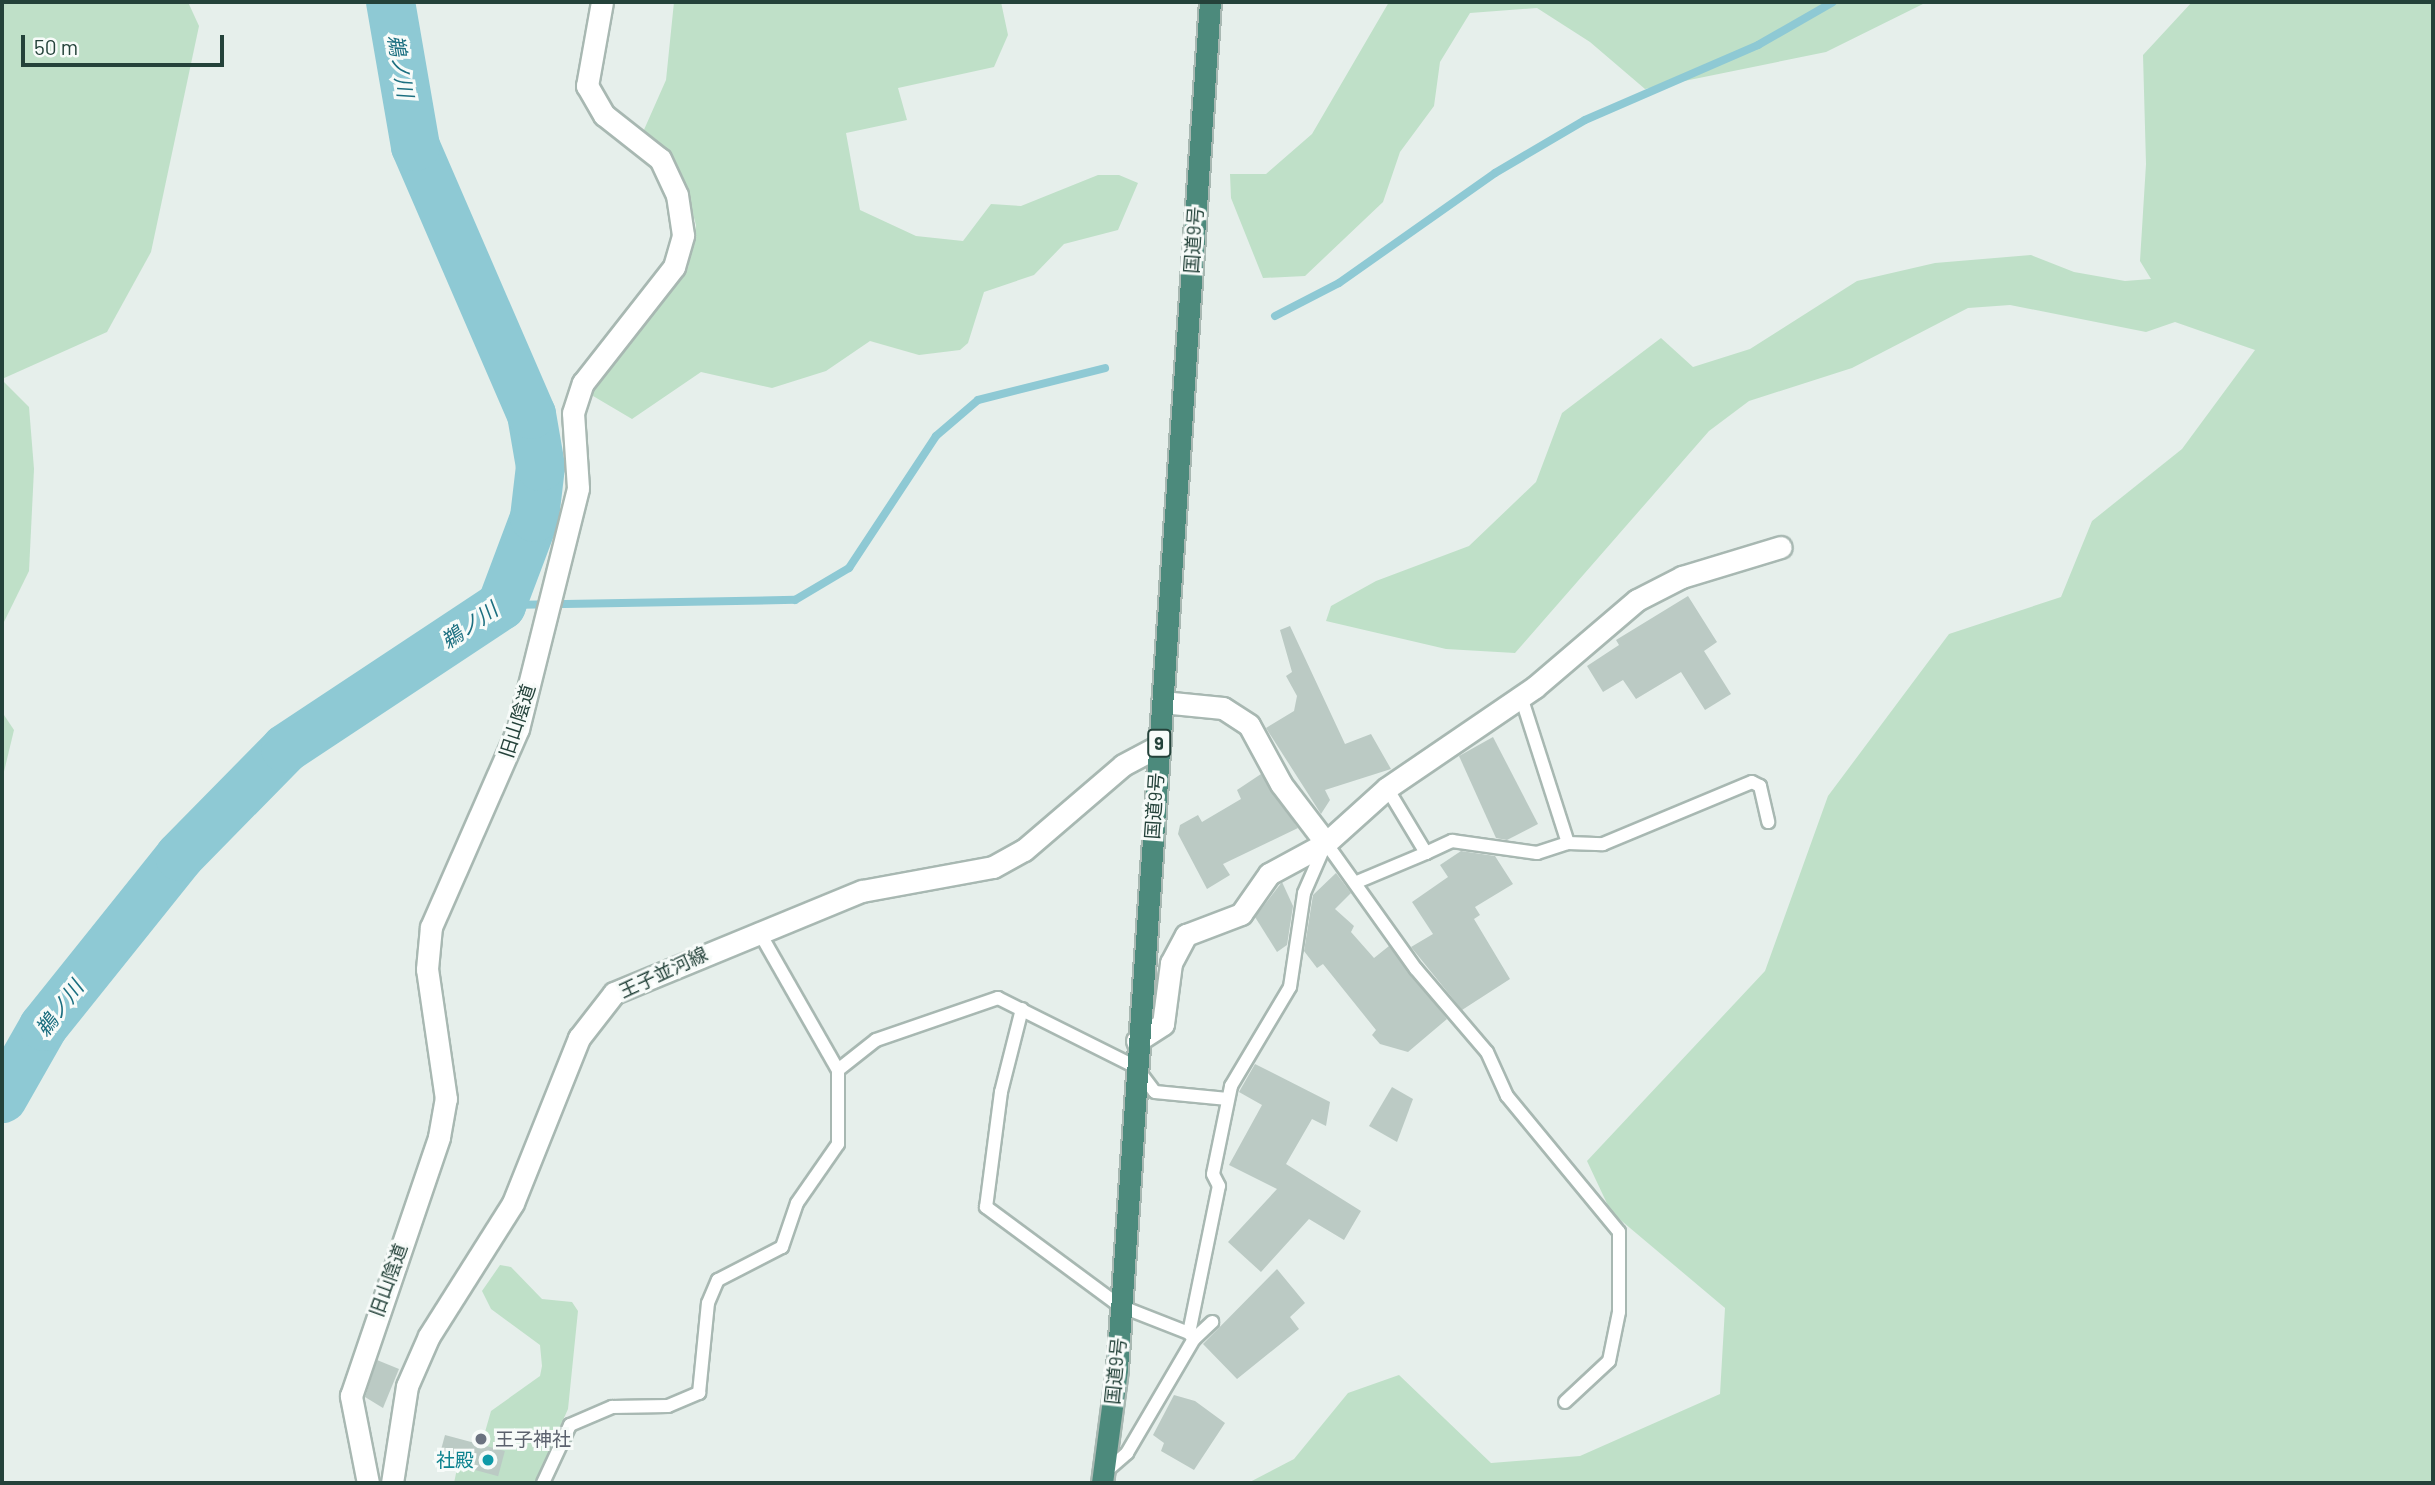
<!DOCTYPE html>
<meta charset="utf-8">
<style>
body{margin:0}
#map{position:relative;width:2435px;height:1485px;overflow:hidden;background:#e6efeb;font-family:Barlow,"Noto Sans JP",sans-serif}
div>[style]{position:absolute}
.green>*{inset:0;background:#bfe0c8}
.stream>*{height:8px;margin:-4px;padding:0 4px;transform-origin:4px;border-radius:4px;background:#8ec9d4}
.river>*{height:49px;margin:-24.5px;padding:0 24.5px;transform-origin:24.5px;border-radius:24.5px;background:#8ec9d4}
.building>*{inset:0;background:#bbcac4;transform-origin:0 0}
.roads{filter:drop-shadow(2px 0 #a8b8b2) drop-shadow(-2px 0 #a8b8b2) drop-shadow(0 2px #a8b8b2) drop-shadow(0 -2px #a8b8b2)}
.service>*{height:12px;margin:-6px;padding:0 6px;transform-origin:6px;border-radius:6px;background:#fff}
.minor>*{height:21px;margin:-10.5px;padding:0 10.5px;transform-origin:10.5px;border-radius:10.5px;background:#fff}
.secondary>*{height:21px;margin:-10.5px;padding:0 10.5px;transform-origin:10.5px;border-radius:10.5px;background:#fff}
.trunk>*{height:21px;margin:-10.5px;padding:0 10.5px;transform-origin:10.5px;border-radius:10.5px;background:#4c8a7c}
.dots>*{width:19px;height:19px;translate:-50% -50%;box-sizing:border-box;border:4px solid #f7fbf9;border-radius:50%}
span{translate:-50% -50%;white-space:nowrap;text-align:center;line-height:1.15;-webkit-text-stroke:6px #f7fbf9;paint-order:stroke}
.shield-label span{padding:2px 5px;background:#f7fbf9;border:2px solid;border-radius:5px;-webkit-text-stroke-width:0}
.shield-label{font-size:18px;color:#24423a;font-weight:700}
.street-label{font-size:19px;color:#24423a}
.worship-label{font-size:19px;color:#5b616d}
.left{translate:0 -50%;text-align:left}
.culture-label{font-size:19px;color:#0d838f}
.right{translate:-100% -50%;text-align:right}
.water-label{font-size:21px;color:#1c6f80;font-style:italic}
.frame{position:absolute;inset:0;border:4px solid #24423a;pointer-events:none}
.scale{position:absolute;left:21px;top:35px;width:203px;height:32px;box-sizing:border-box;border:4px solid #24423a;border-top:0;padding-left:9px;font-size:21px;line-height:24px;white-space:nowrap;color:#24423a;-webkit-text-stroke:5px #f7fbf9;paint-order:stroke}
</style>
<div id="map">
<div class="green">
<div style="clip-path:polygon(2px 2px,188px 2px,199px 26px,151px 252px,107px 332px,2px 379px)"></div>
<div style="clip-path:polygon(674px 2px,1001px 2px,1008px 35px,994px 67px,898px 88px,907px 120px,846px 133px,860px 210px,916px 236px,963px 241px,991px 204px,1021px 206px,1098px 175px,1119px 175px,1138px 183px,1118px 230px,1064px 244px,1034px 275px,984px 292px,968px 343px,960px 350px,919px 355px,870px 341px,826px 371px,772px 388px,701px 372px,632px 419px,588px 393px,688px 268px,696px 225px,682px 175px,643px 132px,666px 80px)"></div>
<div style="clip-path:polygon(1389px 2px,1927px 2px,1826px 52px,1645px 89px,1590px 42px,1537px 8px,1470px 13px,1440px 62px,1434px 106px,1400px 152px,1383px 202px,1305px 276px,1263px 278px,1231px 198px,1230px 174px,1266px 174px,1312px 134px)"></div>
<div style="clip-path:polygon(2192px 2px,2433px 2px,2433px 1483px,1248px 1483px,1294px 1459px,1348px 1393px,1399px 1375px,1491px 1463px,1580px 1456px,1720px 1394px,1725px 1308px,1611px 1212px,1587px 1161px,1765px 971px,1828px 796px,1949px 634px,2061px 597px,2092px 521px,2182px 449px,2255px 350px,2175px 322px,2146px 332px,2010px 305px,1968px 308px,1852px 368px,1749px 401px,1709px 431px,1515px 653px,1446px 649px,1326px 621px,1331px 606px,1376px 581px,1469px 546px,1536px 482px,1562px 413px,1661px 338px,1693px 367px,1750px 349px,1857px 281px,1935px 263px,2031px 255px,2074px 272px,2125px 281px,2151px 279px,2140px 261px,2146px 164px,2143px 55px)"></div>
<div style="clip-path:polygon(2px 380px,29px 407px,34px 469px,29px 571px,2px 626px)"></div>
<div style="clip-path:polygon(2px 712px,14px 730px,2px 780px)"></div>
<div style="clip-path:polygon(500px 1265px,511px 1267px,542px 1299px,572px 1302px,578px 1311px,568px 1409px,535px 1483px,454px 1483px,459px 1459px,483px 1439px,491px 1411px,540px 1376px,542px 1366px,540px 1345px,491px 1309px,482px 1291px)"></div>
</div>
<div class="stream">
<div style="left:1275px;top:316px;width:72px;rotate:-27.3deg"></div>
<div style="left:1339px;top:283px;width:191px;rotate:-35.2deg"></div>
<div style="left:1495px;top:173px;width:104px;rotate:-30.5deg"></div>
<div style="left:1585px;top:120px;width:189px;rotate:-23.4deg"></div>
<div style="left:1758px;top:45px;width:86px;rotate:-29.8deg"></div>
<div style="left:501px;top:605px;width:294px;rotate:-1deg"></div>
<div style="left:795px;top:600px;width:63px;rotate:-30.7deg"></div>
<div style="left:849px;top:568px;width:158px;rotate:-56.6deg"></div>
<div style="left:936px;top:436px;width:55px;rotate:-40.6deg"></div>
<div style="left:978px;top:400px;width:131px;rotate:-14.1deg"></div>
</div>
<div class="river">
<div style="left:2px;top:1098px;width:83px;rotate:-60.3deg"></div>
<div style="left:43px;top:1026px;width:218px;rotate:-51.3deg"></div>
<div style="left:179px;top:856px;width:151px;rotate:-45.5deg"></div>
<div style="left:285px;top:748px;width:259px;rotate:-33.5deg"></div>
<div style="left:501px;top:605px;width:94px;rotate:-69.4deg"></div>
<div style="left:534px;top:517px;width:51px;rotate:-83.3deg"></div>
<div style="left:540px;top:466px;width:53px;rotate:-99.8deg"></div>
<div style="left:531px;top:414px;width:292px;rotate:-113.4deg"></div>
<div style="left:415px;top:146px;width:146px;rotate:-99.8deg"></div>
</div>
<div class="building">
<div style="clip-path:polygon(1688px 596px,1717px 642px,1704px 651px,1731px 694px,1705px 710px,1681px 672px,1636px 699px,1623px 680px,1603px 692px,1587px 666px,1619px 645px,1616px 640px)"></div>
<div style="clip-path:polygon(1290px 626px,1345px 744px,1371px 734px,1391px 769px,1325px 790px,1330px 800px,1321px 814px,1266px 728px,1294px 711px,1297px 696px,1286px 676px,1292px 672px,1280px 630px)"></div>
<div style="clip-path:polygon(1493px 737px,1538px 824px,1507px 840px,1496px 838px,1459px 756px)"></div>
<div style="clip-path:polygon(1261px 774px,1298px 828px,1223px 864px,1230px 875px,1207px 889px,1178px 834px,1180px 825px,1198px 815px,1202px 822px,1241px 799px,1237px 790px)"></div>
<div style="clip-path:polygon(1461px 851px,1495px 856px,1513px 884px,1475px 907px,1480px 915px,1474px 919px,1510px 979px,1462px 1010px,1411px 947px,1433px 934px,1412px 902px,1448px 877px,1440px 865px)"></div>
<div style="clip-path:polygon(1336px 873px,1351px 893px,1335px 909px,1354px 926px,1351px 932px,1374px 958px,1389px 946px,1447px 1019px,1408px 1052px,1380px 1044px,1372px 1035px,1376px 1030px,1323px 964px,1317px 968px,1304px 951px,1313px 895px)"></div>
<div style="clip-path:polygon(1282px 882px,1293px 906px,1287px 945px,1277px 952px,1255px 917px)"></div>
<div style="clip-path:polygon(1255px 1064px,1330px 1102px,1326px 1126px,1312px 1119px,1286px 1164px,1361px 1211px,1344px 1240px,1309px 1219px,1261px 1272px,1228px 1242px,1277px 1189px,1229px 1165px,1262px 1105px,1239px 1092px)"></div>
<div style="clip-path:polygon(1392px 1087px,1413px 1099px,1397px 1142px,1369px 1126px)"></div>
<div style="clip-path:polygon(1277px 1269px,1305px 1303px,1290px 1317px,1299px 1329px,1237px 1379px,1203px 1344px)"></div>
<div style="clip-path:polygon(377px 1360px,399px 1369px,383px 1408px,365px 1397px)"></div>
<div style="clip-path:polygon(1174px 1395px,1195px 1401px,1225px 1423px,1194px 1470px,1161px 1451px,1164px 1443px,1153px 1435px)"></div>
<div style="left:445px;top:1435px;width:62px;height:26px;rotate:15deg"></div>
</div>
<div class="roads">
<div class="service">
<div style="left:1568px;top:843px;width:35px;rotate:2deg"></div>
<div style="left:1603px;top:844px;width:161px;rotate:-22.6deg"></div>
<div style="left:1752px;top:782px;width:9px;rotate:27deg"></div>
<div style="left:1760px;top:786px;width:37px;rotate:77deg"></div>
<div style="left:1426px;top:853px;width:29px;rotate:-25deg"></div>
<div style="left:1452px;top:841px;width:86px;rotate:8deg"></div>
<div style="left:1537px;top:853px;width:33px;rotate:-18deg"></div>
<div style="left:1568px;top:843px;width:153px;rotate:-107.8deg"></div>
<div style="left:1357px;top:882px;width:75px;rotate:-22.8deg"></div>
<div style="left:1426px;top:853px;width:76px;rotate:-121deg"></div>
<div style="left:758px;top:930px;width:161px;rotate:60.3deg"></div>
<div style="left:1022px;top:1009px;width:86px;rotate:104.2deg"></div>
<div style="left:1001px;top:1092px;width:116px;rotate:97.4deg"></div>
<div style="left:986px;top:1207px;width:167px;rotate:36.5deg"></div>
<div style="left:1120px;top:1306px;width:74px;rotate:21.4deg"></div>
<div style="left:1194px;top:1339px;width:25px;rotate:-43deg"></div>
<div style="left:1103px;top:1474px;width:32px;rotate:-41deg"></div>
<div style="left:1127px;top:1453px;width:132px;rotate:-59.6deg"></div>
<div style="left:1194px;top:1339px;width:8px;rotate:-130deg"></div>
<div style="left:1189px;top:1333px;width:150px;rotate:-78.5deg"></div>
<div style="left:1219px;top:1186px;width:13px;rotate:-117deg"></div>
<div style="left:1213px;top:1174px;width:90px;rotate:-78.4deg"></div>
<div style="left:1231px;top:1086px;width:115px;rotate:-59.2deg"></div>
<div style="left:1290px;top:987px;width:95px;rotate:-81.5deg"></div>
<div style="left:1304px;top:893px;width:55px;rotate:-66.3deg"></div>
<div style="left:1326px;top:843px;width:155px;rotate:54.5deg"></div>
<div style="left:1416px;top:969px;width:109px;rotate:49.5deg"></div>
<div style="left:1487px;top:1052px;width:48px;rotate:65.6deg"></div>
<div style="left:1507px;top:1096px;width:176px;rotate:50.5deg"></div>
<div style="left:1619px;top:1232px;width:80px;rotate:90deg"></div>
<div style="left:1619px;top:1312px;width:50px;rotate:101.5deg"></div>
<div style="left:1609px;top:1361px;width:60px;rotate:137deg"></div>
<div style="left:543px;top:1483px;width:64px;rotate:-65deg"></div>
<div style="left:570px;top:1425px;width:46px;rotate:-23.2deg"></div>
<div style="left:612px;top:1407px;width:56px;rotate:-1deg"></div>
<div style="left:668px;top:1406px;width:34px;rotate:-23deg"></div>
<div style="left:699px;top:1393px;width:90px;rotate:-84.3deg"></div>
<div style="left:708px;top:1303px;width:25px;rotate:-67deg"></div>
<div style="left:718px;top:1280px;width:72px;rotate:-27.3deg"></div>
<div style="left:782px;top:1247px;width:46px;rotate:-71.2deg"></div>
<div style="left:797px;top:1203px;width:72px;rotate:-55.2deg"></div>
<div style="left:838px;top:1144px;width:74px;rotate:-90deg"></div>
<div style="left:838px;top:1070px;width:48px;rotate:-38.3deg"></div>
<div style="left:876px;top:1040px;width:129px;rotate:-19deg"></div>
<div style="left:998px;top:998px;width:154px;rotate:26.6deg"></div>
<div style="left:1136px;top:1067px;width:31px;rotate:53deg"></div>
<div style="left:1155px;top:1092px;width:73px;rotate:5.5deg"></div>
</div>
<div class="minor">
<div style="left:1162px;top:702px;width:61px;rotate:5.6deg"></div>
<div style="left:1223px;top:708px;width:31px;rotate:33deg"></div>
<div style="left:1249px;top:725px;width:67px;rotate:61.5deg"></div>
<div style="left:1281px;top:784px;width:74px;rotate:52.7deg"></div>
<div style="left:1137px;top:1041px;width:31px;rotate:-33deg"></div>
<div style="left:1163px;top:1024px;width:62px;rotate:-82.5deg"></div>
<div style="left:1171px;top:963px;width:32px;rotate:-62deg"></div>
<div style="left:1186px;top:935px;width:59px;rotate:-20.9deg"></div>
<div style="left:1241px;top:914px;width:49px;rotate:-55deg"></div>
<div style="left:1269px;top:874px;width:65px;rotate:-28.5deg"></div>
<div style="left:1326px;top:843px;width:82px;rotate:-42deg"></div>
<div style="left:1387px;top:788px;width:179px;rotate:-34.3deg"></div>
<div style="left:1535px;top:687px;width:134px;rotate:-40.5deg"></div>
<div style="left:1637px;top:600px;width:51px;rotate:-27.1deg"></div>
<div style="left:1682px;top:577px;width:103px;rotate:-16.9deg"></div>
<div style="left:368px;top:1483px;width:89px;rotate:-101.1deg"></div>
<div style="left:351px;top:1396px;width:274px;rotate:-71.2deg"></div>
<div style="left:439px;top:1137px;width:39px;rotate:-80deg"></div>
<div style="left:446px;top:1099px;width:131px;rotate:-98.3deg"></div>
<div style="left:427px;top:969px;width:42px;rotate:-84.6deg"></div>
<div style="left:431px;top:927px;width:216px;rotate:-66.3deg"></div>
<div style="left:518px;top:729px;width:248px;rotate:-76deg"></div>
<div style="left:578px;top:488px;width:75px;rotate:-93.8deg"></div>
<div style="left:573px;top:413px;width:32px;rotate:-72deg"></div>
<div style="left:583px;top:383px;width:147px;rotate:-51.9deg"></div>
<div style="left:674px;top:267px;width:33px;rotate:-74deg"></div>
<div style="left:683px;top:235px;width:40px;rotate:-98.5deg"></div>
<div style="left:677px;top:195px;width:40px;rotate:-115deg"></div>
<div style="left:660px;top:159px;width:71px;rotate:-141.8deg"></div>
<div style="left:604px;top:115px;width:34px;rotate:-120deg"></div>
<div style="left:587px;top:86px;width:85px;rotate:-79.9deg"></div>
</div>
<div class="secondary">
<div style="left:392px;top:1483px;width:98px;rotate:-81.2deg"></div>
<div style="left:407px;top:1386px;width:55px;rotate:-66.3deg"></div>
<div style="left:429px;top:1336px;width:157px;rotate:-57.7deg"></div>
<div style="left:513px;top:1203px;width:178px;rotate:-68.2deg"></div>
<div style="left:579px;top:1038px;width:57px;rotate:-52.1deg"></div>
<div style="left:614px;top:993px;width:268px;rotate:-22.4deg"></div>
<div style="left:862px;top:891px;width:133px;rotate:-10.4deg"></div>
<div style="left:993px;top:867px;width:35px;rotate:-29deg"></div>
<div style="left:1024px;top:850px;width:130px;rotate:-40.6deg"></div>
<div style="left:1123px;top:765px;width:40px;rotate:-28deg"></div>
</div>
<div class="trunk">
<div style="left:1102px;top:1483px;width:115px;rotate:-82.5deg"></div>
<div style="left:1117px;top:1369px;width:1370px;rotate:-86.11deg"></div>
</div>
</div>
<div class="dots">
<div style="left:481px;top:1439px;background:#6b7280"></div>
<div style="left:488px;top:1460px;background:#0f9aa8"></div>
</div>
<div class="shield-label">
<span style="left:1159px;top:743px">9</span>
</div>
<div class="street-label">
<span style="left:1193px;top:240px;rotate:-86deg">国道9号</span>
<span style="left:517px;top:721px;rotate:-72deg">旧山陰道</span>
<span style="left:1154px;top:806px;rotate:-86deg">国道9号</span>
<span style="left:663px;top:972px;rotate:-25deg">王子並河線</span>
<span style="left:388px;top:1280px;rotate:-70deg">旧山陰道</span>
<span style="left:1115px;top:1371px;rotate:-84deg">国道9号</span>
</div>
<div class="worship-label">
<span class="left" style="left:495px;top:1439px">王子神社</span>
</div>
<div class="culture-label">
<span class="right" style="left:474px;top:1460px">社殿</span>
</div>
<div class="water-label">
<span style="left:401px;top:66px;rotate:80deg">鵜ノ川</span>
<span style="left:469px;top:625px;rotate:-35deg">鵜ノ川</span>
<span style="left:59px;top:1008px;rotate:-53deg">鵜ノ川</span>
</div>
<div class="frame"></div>
<div class="scale">50 m</div>
</div>
